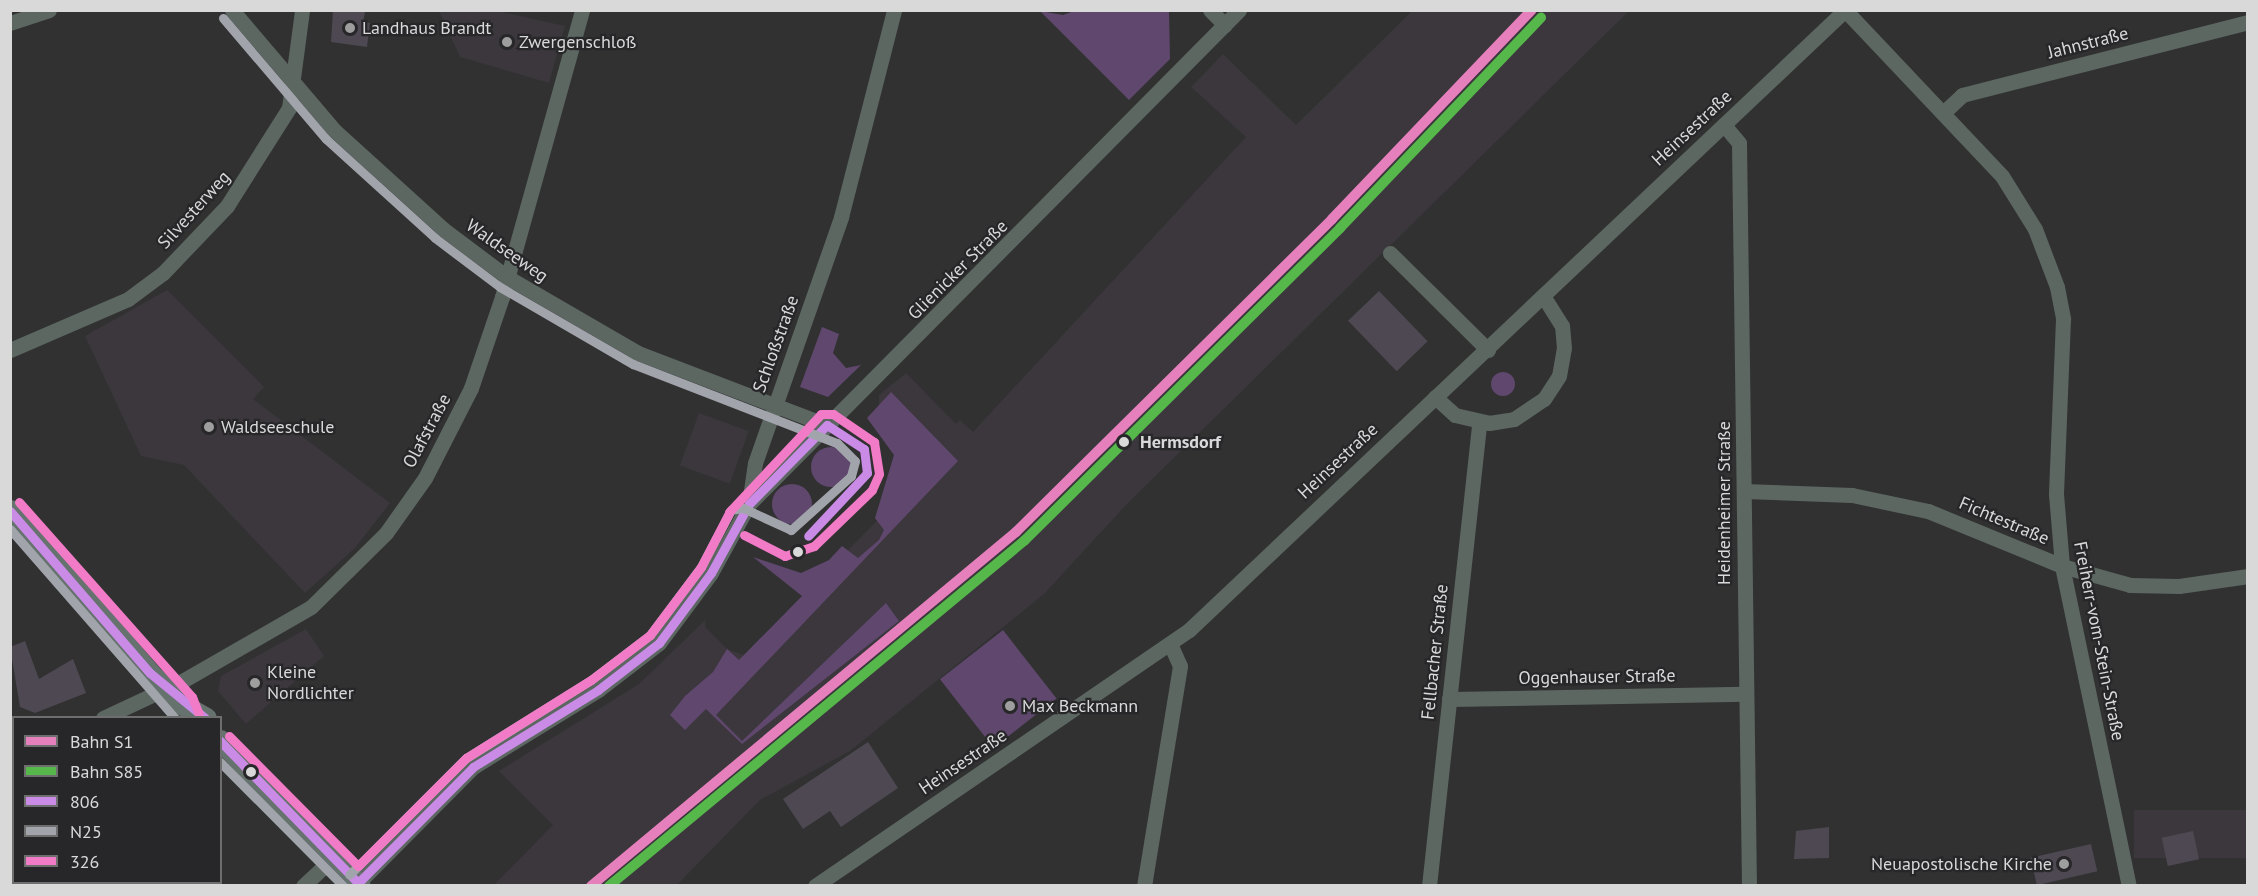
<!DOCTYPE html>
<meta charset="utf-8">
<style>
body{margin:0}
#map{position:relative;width:2258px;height:896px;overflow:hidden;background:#313131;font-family:"PT Sans",sans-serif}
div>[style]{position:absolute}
.built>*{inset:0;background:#3b373d;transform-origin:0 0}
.green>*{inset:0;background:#5f476d;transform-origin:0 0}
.round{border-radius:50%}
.building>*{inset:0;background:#4e4852;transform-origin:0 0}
.minor>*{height:15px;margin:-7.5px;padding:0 7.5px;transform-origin:7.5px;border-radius:7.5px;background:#5c6762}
.secondary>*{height:21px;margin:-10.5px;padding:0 10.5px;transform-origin:10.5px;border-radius:10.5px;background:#65726d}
.bus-1>*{height:9px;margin:-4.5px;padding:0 4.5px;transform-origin:4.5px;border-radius:4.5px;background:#ca8be6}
.bus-2>*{height:9px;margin:-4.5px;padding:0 4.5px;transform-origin:4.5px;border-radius:4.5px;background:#a2a4ac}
.bus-3>*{height:9px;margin:-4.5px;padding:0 4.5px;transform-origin:4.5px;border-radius:4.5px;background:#f17bc7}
.rail-1>*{height:10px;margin:-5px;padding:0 5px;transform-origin:5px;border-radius:5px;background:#e680bd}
.rail-2>*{height:10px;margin:-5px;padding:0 5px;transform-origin:5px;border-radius:5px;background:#56b74b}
.dots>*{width:16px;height:16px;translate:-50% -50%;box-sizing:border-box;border:3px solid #272628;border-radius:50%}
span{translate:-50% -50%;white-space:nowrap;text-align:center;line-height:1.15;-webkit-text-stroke:4.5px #272628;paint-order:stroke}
.poi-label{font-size:18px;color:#d9d9da}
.left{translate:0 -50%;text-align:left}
.right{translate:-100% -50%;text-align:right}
.street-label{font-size:18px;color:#d9d9da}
.stop-label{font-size:18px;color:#d9d9da;font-weight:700}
.frame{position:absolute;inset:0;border:12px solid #d9d9da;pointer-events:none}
.legend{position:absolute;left:12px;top:716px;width:210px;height:168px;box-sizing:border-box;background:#272628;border:2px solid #6e6e6f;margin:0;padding:8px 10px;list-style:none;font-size:18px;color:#d9d9da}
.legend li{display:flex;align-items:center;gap:12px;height:30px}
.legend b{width:30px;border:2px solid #6e6e6f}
</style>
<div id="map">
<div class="built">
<div style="clip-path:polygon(439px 11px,498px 11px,565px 26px,549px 83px,460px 57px)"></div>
<div style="clip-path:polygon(1412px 11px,1629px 11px,1127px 504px,1044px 594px,850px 751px,760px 800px,677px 885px,493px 886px,553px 825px,499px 771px,639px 684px,705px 620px,706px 628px,727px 649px,744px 655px,930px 467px,879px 421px,879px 395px,906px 373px,956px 424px,960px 420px,973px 432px,1246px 137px,1191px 87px,1223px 54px,1296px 125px)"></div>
<div style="clip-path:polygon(167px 290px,264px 387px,253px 399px,390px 503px,355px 548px,305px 593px,184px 465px,141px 456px,85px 336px)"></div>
<div style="left:699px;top:413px;width:53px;height:56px;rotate:20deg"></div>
<div style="clip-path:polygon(306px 629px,324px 656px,246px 724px,218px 691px,221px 676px)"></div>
<div style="left:2247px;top:810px;width:48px;height:113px;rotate:90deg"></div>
</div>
<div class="green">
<div style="clip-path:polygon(1074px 11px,1169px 11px,1170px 59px,1129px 100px,1040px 11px,1063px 15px)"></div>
<div style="clip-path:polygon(822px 327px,839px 334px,833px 353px,846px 368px,861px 365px,828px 397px,800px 387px)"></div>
<div class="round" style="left:1491px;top:372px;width:24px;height:24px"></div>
<div style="clip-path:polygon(891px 392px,958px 461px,716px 715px,742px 741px,886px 603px,899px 621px,742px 744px,706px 709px,685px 730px,670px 715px,685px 696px,713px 672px,727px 649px,739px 660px,802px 596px,753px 557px,801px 573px,829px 560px,842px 546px,858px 558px,879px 540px,884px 530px,875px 518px,894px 455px,867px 418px)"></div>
<div class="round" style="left:811px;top:447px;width:40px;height:40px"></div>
<div class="round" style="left:772px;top:484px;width:40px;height:40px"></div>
<div style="left:1003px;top:630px;width:87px;height:80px;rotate:52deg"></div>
</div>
<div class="building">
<div style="clip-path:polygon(333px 10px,365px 12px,363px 22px,370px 23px,367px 47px,331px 42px)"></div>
<div style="left:1379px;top:291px;width:70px;height:43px;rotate:46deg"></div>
<div style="clip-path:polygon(25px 641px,39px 679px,73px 659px,86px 693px,35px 713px,20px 707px,10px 647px)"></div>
<div style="clip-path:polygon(868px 742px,898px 788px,841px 827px,830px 811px,803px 829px,783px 799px)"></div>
<div style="clip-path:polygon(1829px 827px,1829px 858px,1794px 859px,1796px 831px)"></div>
<div style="left:2193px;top:831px;width:29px;height:32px;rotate:78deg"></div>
<div style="left:2091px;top:844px;width:28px;height:62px;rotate:77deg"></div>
</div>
<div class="minor">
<div style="left:232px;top:10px;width:157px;rotate:49.6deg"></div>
<div style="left:334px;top:130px;width:147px;rotate:42.2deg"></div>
<div style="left:443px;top:229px;width:80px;rotate:36.9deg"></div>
<div style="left:507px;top:277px;width:151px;rotate:30.1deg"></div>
<div style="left:638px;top:353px;width:202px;rotate:20.9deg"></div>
<div style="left:1210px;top:10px;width:21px;rotate:45deg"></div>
<div style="left:1845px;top:10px;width:228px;rotate:46.6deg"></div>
<div style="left:2002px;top:176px;width:62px;rotate:58.1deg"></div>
<div style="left:2035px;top:229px;width:62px;rotate:69.2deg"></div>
<div style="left:2057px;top:287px;width:33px;rotate:79deg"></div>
<div style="left:2063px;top:319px;width:175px;rotate:92.3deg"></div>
<div style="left:2056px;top:494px;width:72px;rotate:85.2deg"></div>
<div style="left:2062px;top:566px;width:327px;rotate:78.2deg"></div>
<div style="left:10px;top:23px;width:41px;rotate:-18.4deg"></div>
<div style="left:1943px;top:113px;width:26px;rotate:-43deg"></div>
<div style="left:1962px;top:95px;width:295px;rotate:-14.3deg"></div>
<div style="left:1724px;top:125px;width:23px;rotate:50deg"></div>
<div style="left:1739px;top:143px;width:743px;rotate:89.23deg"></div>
<div style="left:1390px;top:253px;width:138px;rotate:44.7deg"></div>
<div style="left:10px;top:350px;width:129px;rotate:-23.4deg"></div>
<div style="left:128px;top:299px;width:44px;rotate:-36.6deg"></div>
<div style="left:163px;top:273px;width:93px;rotate:-46.3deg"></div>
<div style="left:227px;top:206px;width:116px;rotate:-57.7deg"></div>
<div style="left:289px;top:108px;width:99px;rotate:-82.4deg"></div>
<div style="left:1435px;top:397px;width:27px;rotate:42deg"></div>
<div style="left:1455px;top:415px;width:35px;rotate:13deg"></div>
<div style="left:1489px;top:423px;width:25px;rotate:-9deg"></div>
<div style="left:1514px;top:419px;width:36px;rotate:-34deg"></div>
<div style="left:1544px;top:399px;width:27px;rotate:-57deg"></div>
<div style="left:1559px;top:376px;width:28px;rotate:-80deg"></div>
<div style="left:1564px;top:348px;width:22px;rotate:-95deg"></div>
<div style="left:1562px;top:326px;width:34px;rotate:-122deg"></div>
<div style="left:1744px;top:491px;width:108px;rotate:2.1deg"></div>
<div style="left:1852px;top:495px;width:78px;rotate:11.9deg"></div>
<div style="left:1928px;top:511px;width:145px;rotate:22.3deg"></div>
<div style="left:2062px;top:566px;width:71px;rotate:15.6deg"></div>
<div style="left:2130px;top:585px;width:49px;rotate:1.2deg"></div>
<div style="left:2179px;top:586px;width:70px;rotate:-8.2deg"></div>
<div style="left:749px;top:504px;width:41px;rotate:-81.7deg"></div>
<div style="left:755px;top:463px;width:261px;rotate:-70.7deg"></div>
<div style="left:841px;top:217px;width:214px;rotate:-75.6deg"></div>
<div style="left:1449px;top:699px;width:296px;rotate:-1deg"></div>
<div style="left:103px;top:718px;width:89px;rotate:-25.1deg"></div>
<div style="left:184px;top:680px;width:146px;rotate:-29.9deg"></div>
<div style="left:311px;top:607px;width:105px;rotate:-44.6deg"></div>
<div style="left:386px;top:533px;width:67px;rotate:-54.7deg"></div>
<div style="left:425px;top:478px;width:101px;rotate:-62.9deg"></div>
<div style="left:471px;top:388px;width:96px;rotate:-71.2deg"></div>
<div style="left:502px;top:297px;width:298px;rotate:-74.4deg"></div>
<div style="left:10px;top:752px;width:4px;rotate:-14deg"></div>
<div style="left:358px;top:883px;width:163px;rotate:-45.2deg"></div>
<div style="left:473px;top:767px;width:147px;rotate:-31.6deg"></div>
<div style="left:598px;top:690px;width:77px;rotate:-37.6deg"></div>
<div style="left:659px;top:643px;width:87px;rotate:-53.4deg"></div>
<div style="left:711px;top:573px;width:79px;rotate:-61.2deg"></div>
<div style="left:749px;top:504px;width:696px;rotate:-45.23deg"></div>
<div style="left:303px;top:886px;width:41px;rotate:-43deg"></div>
<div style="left:815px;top:886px;width:453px;rotate:-34.4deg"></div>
<div style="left:1189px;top:630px;width:903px;rotate:-43.38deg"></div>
<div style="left:1144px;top:886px;width:223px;rotate:-80.7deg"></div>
<div style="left:1180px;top:666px;width:24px;rotate:-114deg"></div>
<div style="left:1429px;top:886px;width:467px;rotate:-83.8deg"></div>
</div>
<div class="secondary">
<div style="left:10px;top:510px;width:215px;rotate:49.3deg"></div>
<div style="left:150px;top:673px;width:46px;rotate:44.1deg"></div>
<div style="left:183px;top:705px;width:26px;rotate:29deg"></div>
<div style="left:220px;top:740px;width:202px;rotate:46.2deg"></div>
</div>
<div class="bus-1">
<div style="left:10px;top:511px;width:214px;rotate:49.2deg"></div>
<div style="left:150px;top:673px;width:71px;rotate:39.3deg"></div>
<div style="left:220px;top:741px;width:198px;rotate:45.8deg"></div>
<div style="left:358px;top:883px;width:163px;rotate:-45.2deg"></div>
<div style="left:473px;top:767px;width:147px;rotate:-31.6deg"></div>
<div style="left:598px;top:690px;width:77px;rotate:-37.6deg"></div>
<div style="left:659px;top:643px;width:87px;rotate:-53.4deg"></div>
<div style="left:711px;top:573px;width:79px;rotate:-61.2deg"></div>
<div style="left:749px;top:504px;width:111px;rotate:-45.4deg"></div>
<div style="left:827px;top:425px;width:44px;rotate:33deg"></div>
<div style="left:864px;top:449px;width:24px;rotate:83deg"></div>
<div style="left:867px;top:473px;width:86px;rotate:133.1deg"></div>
</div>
<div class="bus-2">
<div style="left:223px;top:18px;width:159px;rotate:49.6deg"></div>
<div style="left:326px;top:139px;width:147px;rotate:42.2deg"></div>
<div style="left:435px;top:238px;width:81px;rotate:37deg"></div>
<div style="left:500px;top:287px;width:154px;rotate:30.1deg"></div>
<div style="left:633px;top:364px;width:219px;rotate:21.2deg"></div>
<div style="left:837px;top:443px;width:25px;rotate:45deg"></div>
<div style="left:855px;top:461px;width:16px;rotate:105deg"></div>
<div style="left:851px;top:476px;width:81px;rotate:138deg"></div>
<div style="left:791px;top:530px;width:53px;rotate:-155.4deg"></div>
<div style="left:743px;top:508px;width:12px;rotate:171deg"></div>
<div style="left:731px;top:510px;width:64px;rotate:117.8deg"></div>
<div style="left:701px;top:567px;width:85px;rotate:126.9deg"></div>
<div style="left:650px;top:635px;width:74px;rotate:142.7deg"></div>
<div style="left:591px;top:680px;width:147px;rotate:148deg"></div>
<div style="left:466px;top:758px;width:165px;rotate:135deg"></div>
<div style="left:10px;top:529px;width:251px;rotate:48.9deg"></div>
<div style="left:220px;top:762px;width:175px;rotate:45.2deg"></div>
</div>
<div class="bus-3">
<div style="left:19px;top:502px;width:261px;rotate:48.4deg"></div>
<div style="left:192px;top:697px;width:18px;rotate:68deg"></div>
<div style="left:729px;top:512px;width:134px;rotate:-46.8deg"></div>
<div style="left:821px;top:414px;width:12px"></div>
<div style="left:833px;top:414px;width:50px;rotate:34.3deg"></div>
<div style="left:874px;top:442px;width:32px;rotate:81deg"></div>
<div style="left:879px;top:474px;width:17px;rotate:114deg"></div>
<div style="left:872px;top:490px;width:81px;rotate:136deg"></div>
<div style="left:814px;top:546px;width:31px;rotate:161deg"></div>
<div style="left:785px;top:556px;width:46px;rotate:-152.9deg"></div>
<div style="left:229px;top:736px;width:183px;rotate:45.2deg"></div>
<div style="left:358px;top:866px;width:153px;rotate:-45deg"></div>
<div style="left:466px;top:758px;width:147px;rotate:-32deg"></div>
<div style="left:591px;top:680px;width:74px;rotate:-37.3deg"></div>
<div style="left:650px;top:635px;width:85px;rotate:-53.1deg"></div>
<div style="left:701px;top:567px;width:61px;rotate:-62.6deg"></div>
</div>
<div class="rail-1">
<div style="left:591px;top:886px;width:553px;rotate:-39.79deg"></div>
<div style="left:1016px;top:532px;width:445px;rotate:-44.7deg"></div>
<div style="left:1332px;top:219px;width:289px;rotate:-46.3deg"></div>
</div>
<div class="rail-2">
<div style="left:609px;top:886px;width:540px;rotate:-39.74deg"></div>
<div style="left:1024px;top:541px;width:445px;rotate:-44.7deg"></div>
<div style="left:1340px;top:228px;width:291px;rotate:-46.3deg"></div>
</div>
<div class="dots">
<div style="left:350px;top:28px;background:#9e9e9f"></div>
<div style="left:507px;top:42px;background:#9e9e9f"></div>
<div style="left:209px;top:427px;background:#9e9e9f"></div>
<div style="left:1124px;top:442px;background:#d9d9da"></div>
<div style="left:798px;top:552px;background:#d9d9da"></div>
<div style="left:255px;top:683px;background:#9e9e9f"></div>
<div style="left:1010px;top:706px;background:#9e9e9f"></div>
<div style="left:251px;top:772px;background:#d9d9da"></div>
<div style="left:2064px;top:864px;background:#9e9e9f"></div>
</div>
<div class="poi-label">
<span class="left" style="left:362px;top:28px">Landhaus Brandt</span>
<span class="left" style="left:519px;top:42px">Zwergenschloß</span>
<span class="left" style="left:221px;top:427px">Waldseeschule</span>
<span class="left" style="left:267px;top:683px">Kleine<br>Nordlichter</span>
<span class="left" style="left:1022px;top:706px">Max Beckmann</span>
<span class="right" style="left:2052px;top:864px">Neuapostolische Kirche</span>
</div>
<div class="street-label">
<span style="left:2088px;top:43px;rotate:-14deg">Jahnstraße</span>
<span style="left:1692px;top:128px;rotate:-43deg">Heinsestraße</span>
<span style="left:194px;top:210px;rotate:-48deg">Silvesterweg</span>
<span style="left:507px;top:251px;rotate:35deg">Waldseeweg</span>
<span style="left:958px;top:270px;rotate:-45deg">Glienicker Straße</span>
<span style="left:776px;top:344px;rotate:-70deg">Schloßstraße</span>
<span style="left:427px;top:431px;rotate:-62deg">Olafstraße</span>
<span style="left:1338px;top:461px;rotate:-43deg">Heinsestraße</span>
<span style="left:1724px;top:503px;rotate:-90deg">Heidenheimer Straße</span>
<span style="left:2004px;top:521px;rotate:23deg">Fichtestraße</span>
<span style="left:2099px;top:641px;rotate:79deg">Freiherr-vom-Stein-Straße</span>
<span style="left:1435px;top:652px;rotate:-84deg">Fellbacher Straße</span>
<span style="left:1597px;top:677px;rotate:-1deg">Oggenhauser Straße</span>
<span style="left:963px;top:762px;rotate:-34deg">Heinsestraße</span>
</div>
<div class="stop-label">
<span class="left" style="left:1140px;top:442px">Hermsdorf</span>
</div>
<div class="frame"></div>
<ul class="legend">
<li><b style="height:8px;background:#e680bd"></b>Bahn S1</li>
<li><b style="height:8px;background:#56b74b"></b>Bahn S85</li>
<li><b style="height:8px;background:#ca8be6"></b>806</li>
<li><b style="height:8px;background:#a2a4ac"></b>N25</li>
<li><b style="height:8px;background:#f17bc7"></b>326</li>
</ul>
</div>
